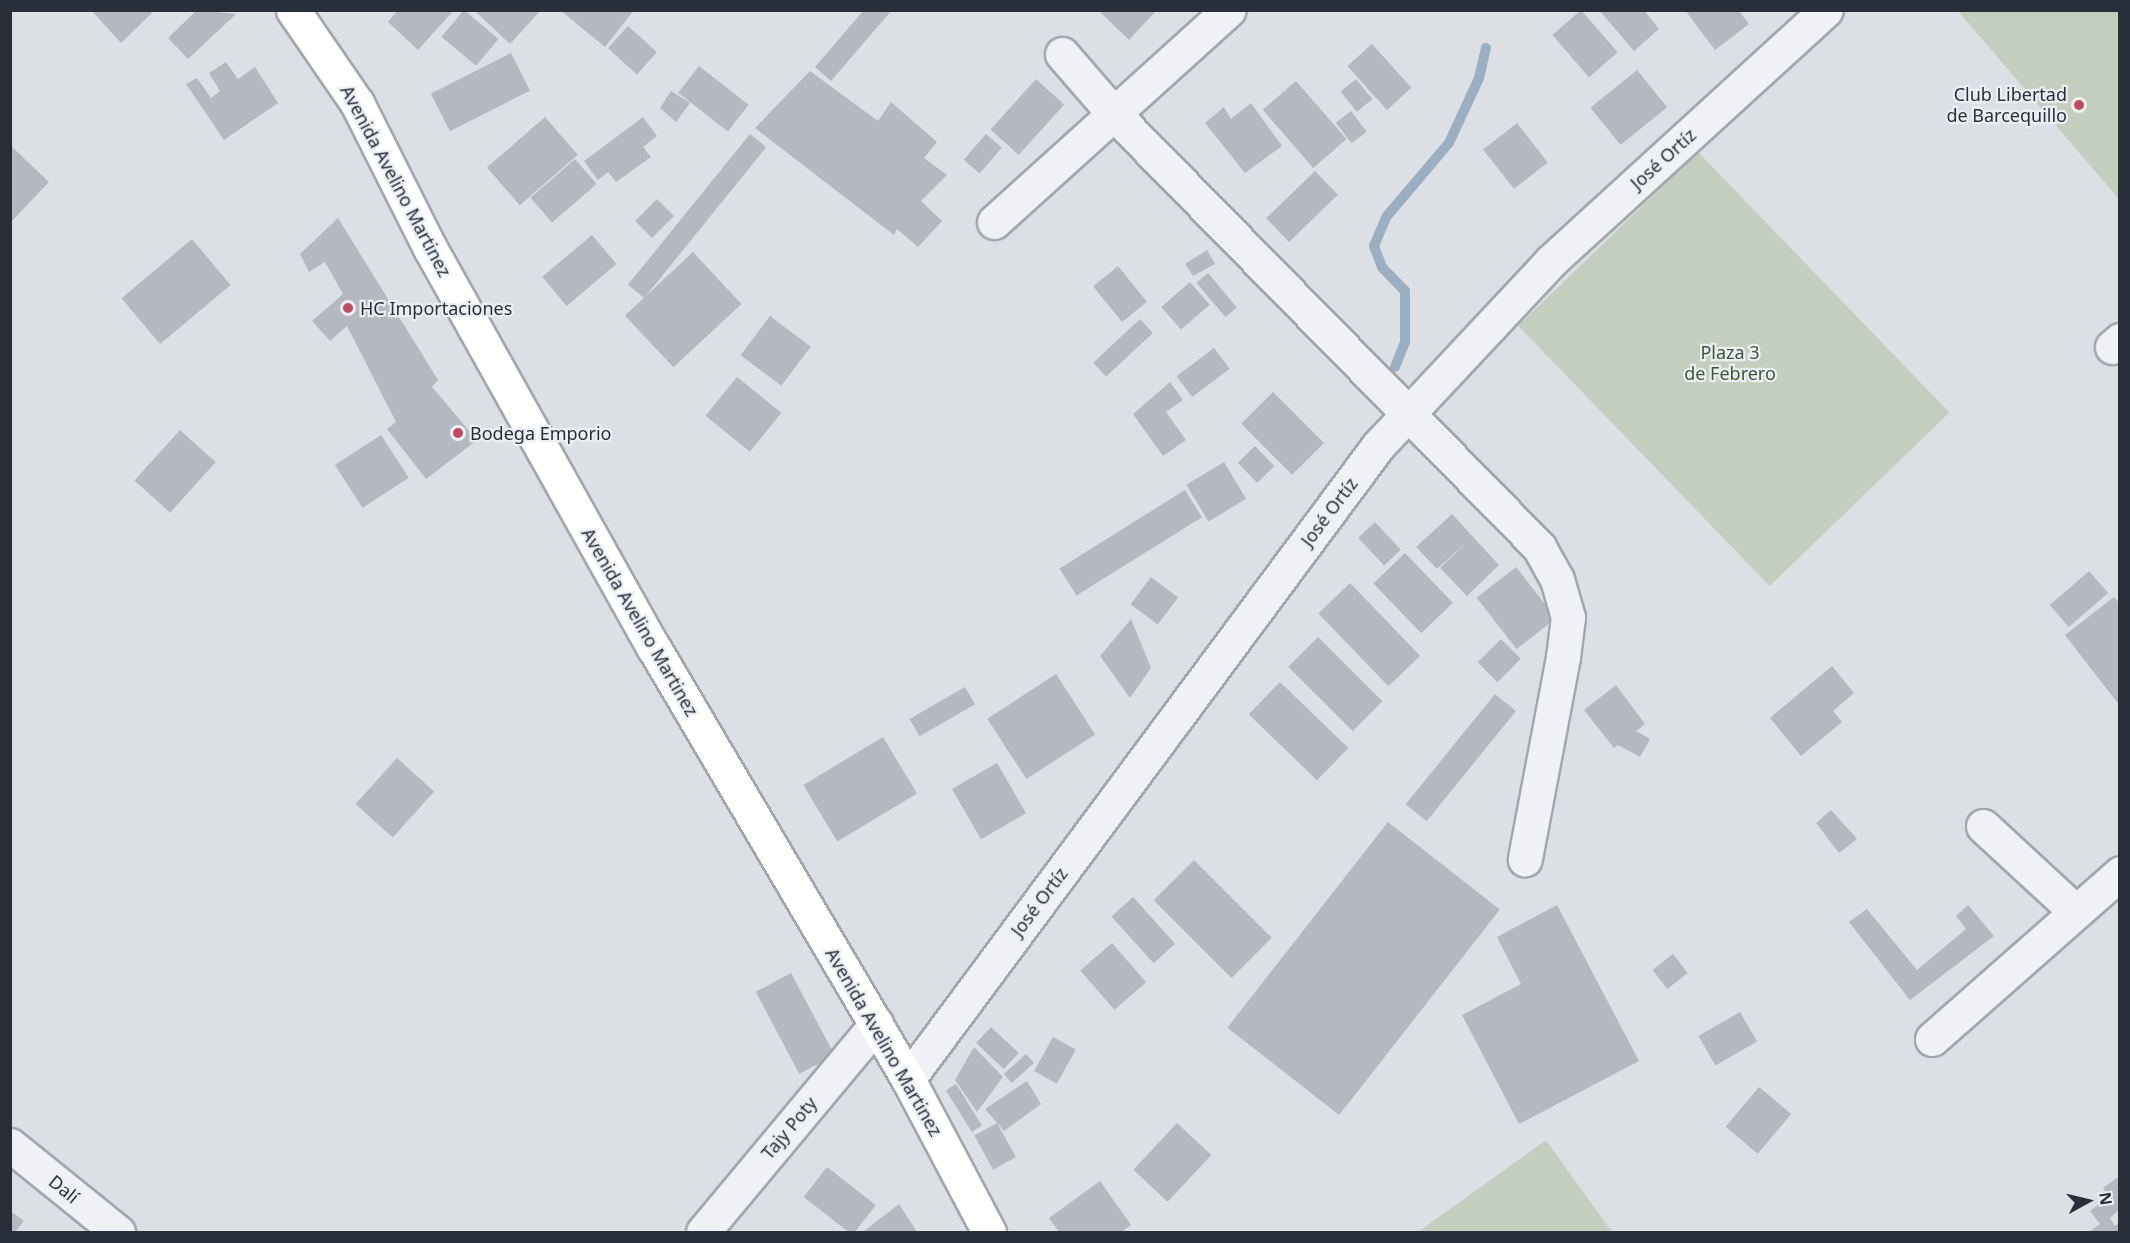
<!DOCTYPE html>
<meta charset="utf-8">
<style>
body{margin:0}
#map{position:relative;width:2130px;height:1243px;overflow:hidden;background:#dce0e5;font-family:"Noto Sans",sans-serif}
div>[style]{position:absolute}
.green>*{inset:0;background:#c3cebe;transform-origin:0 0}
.stream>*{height:10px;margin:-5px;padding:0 5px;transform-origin:5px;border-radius:5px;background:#9bafc2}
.building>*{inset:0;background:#b4b9c1;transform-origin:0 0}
.roads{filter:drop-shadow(2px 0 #a2a7ae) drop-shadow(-2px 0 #a2a7ae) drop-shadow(0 2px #a2a7ae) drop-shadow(0 -2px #a2a7ae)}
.minor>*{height:33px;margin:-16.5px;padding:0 16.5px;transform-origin:16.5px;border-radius:16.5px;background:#eff1f4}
.major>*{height:33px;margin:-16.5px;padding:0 16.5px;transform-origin:16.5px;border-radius:16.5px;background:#fff}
.dots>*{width:16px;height:16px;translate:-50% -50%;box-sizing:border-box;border:3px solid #ebeff3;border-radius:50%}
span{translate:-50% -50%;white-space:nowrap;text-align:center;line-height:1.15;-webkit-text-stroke:4.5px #ebeff3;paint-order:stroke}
.poi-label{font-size:18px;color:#282f3a}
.right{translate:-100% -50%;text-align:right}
.left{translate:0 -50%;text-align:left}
.street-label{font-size:18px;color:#282f3a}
.park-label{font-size:18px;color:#3d5437}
.frame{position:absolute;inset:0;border:12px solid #282f3a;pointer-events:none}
.north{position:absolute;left:2058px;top:1171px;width:60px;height:60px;-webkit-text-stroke:4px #ebeff3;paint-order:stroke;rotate:82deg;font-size:16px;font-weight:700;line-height:24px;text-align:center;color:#282f3a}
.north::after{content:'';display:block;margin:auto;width:21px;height:27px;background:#282f3a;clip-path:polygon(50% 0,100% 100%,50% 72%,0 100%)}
</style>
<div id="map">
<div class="green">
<div style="clip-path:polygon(1958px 11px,2119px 11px,2119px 199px)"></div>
<div style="left:1698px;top:152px;width:362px;height:250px;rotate:46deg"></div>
<div style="clip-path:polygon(1546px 1140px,1612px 1232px,1418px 1232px)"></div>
</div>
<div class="stream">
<div style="left:1395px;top:367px;width:27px;rotate:-68deg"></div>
<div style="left:1405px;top:342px;width:51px;rotate:-90deg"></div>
<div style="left:1405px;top:291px;width:33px;rotate:-134deg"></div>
<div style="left:1382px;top:267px;width:22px;rotate:-111deg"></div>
<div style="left:1374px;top:246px;width:33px;rotate:-67deg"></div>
<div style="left:1387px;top:216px;width:96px;rotate:-49.7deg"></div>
<div style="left:1449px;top:143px;width:72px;rotate:-65.2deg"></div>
<div style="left:1479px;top:78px;width:31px;rotate:-77deg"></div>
</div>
<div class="building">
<div style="clip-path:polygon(91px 10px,150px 10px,152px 13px,121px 43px)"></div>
<div style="clip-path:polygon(197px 10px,236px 14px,188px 59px,168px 38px)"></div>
<div style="clip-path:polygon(398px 10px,454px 10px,418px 50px,388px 22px)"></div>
<div style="left:464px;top:10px;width:45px;height:35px;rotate:40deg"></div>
<div style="clip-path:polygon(474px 10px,541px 10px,510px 44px)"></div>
<div style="clip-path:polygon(560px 10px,634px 10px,605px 47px)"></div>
<div style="clip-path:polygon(864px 10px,892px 10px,831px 81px,815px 67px)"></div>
<div style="clip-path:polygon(1098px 10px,1157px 10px,1129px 40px)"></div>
<div style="left:1581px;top:10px;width:56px;height:38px;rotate:49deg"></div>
<div style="clip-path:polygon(1599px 10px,1644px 10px,1659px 29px,1634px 51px)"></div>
<div style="clip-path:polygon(1685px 10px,1738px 10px,1749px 24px,1715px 50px)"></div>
<div style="left:628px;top:26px;width:39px;height:30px;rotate:42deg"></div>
<div style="left:1372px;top:44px;width:59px;height:33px;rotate:48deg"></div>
<div style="left:511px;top:53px;width:42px;height:90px;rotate:63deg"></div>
<div style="clip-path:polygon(226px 62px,238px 79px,255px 67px,278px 103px,224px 140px,186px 84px,197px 78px,211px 98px,220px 91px,209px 73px)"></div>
<div style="left:699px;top:66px;width:63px;height:34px;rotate:38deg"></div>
<div style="left:1637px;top:70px;width:48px;height:60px;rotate:51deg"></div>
<div style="clip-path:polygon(810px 71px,878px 121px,891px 102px,937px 142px,924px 158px,947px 175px,921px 201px,942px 221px,918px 247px,897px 229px,894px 235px,755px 128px)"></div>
<div style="left:1036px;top:79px;width:38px;height:68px;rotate:42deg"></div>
<div style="left:1356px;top:79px;width:26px;height:20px;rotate:51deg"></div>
<div style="left:1296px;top:81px;width:77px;height:44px;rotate:49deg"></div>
<div style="clip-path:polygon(671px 91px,690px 103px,676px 122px,660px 108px)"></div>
<div style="clip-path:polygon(1251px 103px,1282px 146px,1245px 173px,1205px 123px,1224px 107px,1231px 119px)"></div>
<div style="left:1351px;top:111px;width:26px;height:19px;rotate:53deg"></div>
<div style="left:545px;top:117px;width:50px;height:77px;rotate:49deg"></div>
<div style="clip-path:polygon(643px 117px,657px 136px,643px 147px,651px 157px,616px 182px,608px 172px,598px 180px,584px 161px)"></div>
<div style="left:1517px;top:123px;width:50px;height:43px;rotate:52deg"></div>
<div style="left:750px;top:134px;width:21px;height:194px;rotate:39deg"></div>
<div style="left:986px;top:134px;width:21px;height:34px;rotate:41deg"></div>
<div style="clip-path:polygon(10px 145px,49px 182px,12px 221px,10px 219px)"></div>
<div style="left:575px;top:159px;width:33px;height:59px;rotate:49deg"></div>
<div style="left:1315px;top:171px;width:33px;height:68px;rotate:46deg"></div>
<div style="left:657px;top:199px;width:24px;height:31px;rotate:45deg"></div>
<div style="clip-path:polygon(338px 218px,438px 380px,432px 387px,477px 440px,426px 479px,387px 429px,396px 422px,347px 326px,330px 341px,312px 321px,343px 294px,325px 262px,309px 272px,300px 254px)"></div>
<div style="left:592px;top:235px;width:38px;height:65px;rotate:50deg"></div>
<div style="left:192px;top:239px;width:60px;height:92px;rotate:50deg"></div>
<div style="clip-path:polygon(1207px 250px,1215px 264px,1193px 276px,1185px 264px)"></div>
<div style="left:693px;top:252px;width:71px;height:93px;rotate:47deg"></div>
<div style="left:1118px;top:266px;width:46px;height:32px;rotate:51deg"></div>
<div style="left:1208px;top:273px;width:45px;height:15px;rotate:50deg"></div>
<div style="left:1190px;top:282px;width:30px;height:38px;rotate:49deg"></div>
<div style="left:770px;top:316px;width:51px;height:49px;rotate:37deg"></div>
<div style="left:1140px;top:319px;width:19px;height:64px;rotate:47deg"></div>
<div style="left:1214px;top:348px;width:26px;height:47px;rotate:53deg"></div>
<div style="left:737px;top:377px;width:57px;height:50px;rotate:39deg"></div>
<div style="clip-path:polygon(1170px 382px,1183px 400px,1166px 412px,1186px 440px,1163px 456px,1133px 414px)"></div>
<div style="left:1273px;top:392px;width:72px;height:45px;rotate:45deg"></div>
<div style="left:180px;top:430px;width:48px;height:68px;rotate:42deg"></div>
<div style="left:381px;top:435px;width:51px;height:55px;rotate:57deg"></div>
<div style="left:1255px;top:446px;width:28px;height:24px;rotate:46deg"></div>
<div style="left:1224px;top:462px;width:43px;height:44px;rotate:59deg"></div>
<div style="left:1185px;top:490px;width:32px;height:148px;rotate:58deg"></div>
<div style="clip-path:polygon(1452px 514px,1499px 565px,1467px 596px,1440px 568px,1469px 540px,1437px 569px,1416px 547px)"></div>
<div style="left:1375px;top:522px;width:38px;height:23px;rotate:47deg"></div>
<div style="left:1405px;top:553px;width:69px;height:44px;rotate:46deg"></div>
<div style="left:1516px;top:567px;width:65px;height:50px;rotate:52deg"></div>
<div style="left:2089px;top:571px;width:29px;height:52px;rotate:49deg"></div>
<div style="left:1151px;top:577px;width:34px;height:34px;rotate:37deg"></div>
<div style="left:1350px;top:583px;width:101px;height:44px;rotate:46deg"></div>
<div style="clip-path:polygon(2114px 597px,2120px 604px,2120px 706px,2065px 635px)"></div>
<div style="clip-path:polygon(1131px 619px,1151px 668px,1130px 698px,1100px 656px)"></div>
<div style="left:1318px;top:637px;width:91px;height:42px;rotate:45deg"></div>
<div style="left:1501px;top:639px;width:28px;height:33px;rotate:45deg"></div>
<div style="clip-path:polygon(1832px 666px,1854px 693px,1833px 711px,1842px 722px,1801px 756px,1770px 718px)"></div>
<div style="left:1056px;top:674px;width:72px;height:82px;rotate:57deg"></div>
<div style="left:1280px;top:682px;width:95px;height:45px;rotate:44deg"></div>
<div style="clip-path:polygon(1616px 685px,1645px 724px,1636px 731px,1650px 739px,1640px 757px,1618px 745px,1614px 748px,1584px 710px)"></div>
<div style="left:965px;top:687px;width:20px;height:64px;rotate:60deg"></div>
<div style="left:1495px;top:694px;width:27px;height:142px;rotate:39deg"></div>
<div style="left:883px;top:737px;width:66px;height:93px;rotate:59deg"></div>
<div style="left:397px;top:758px;width:50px;height:62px;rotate:42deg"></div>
<div style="left:997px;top:763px;width:58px;height:52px;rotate:60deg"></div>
<div style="clip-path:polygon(1831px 810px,1857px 839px,1839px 853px,1816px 823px)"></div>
<div style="left:1388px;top:822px;width:142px;height:261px;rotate:38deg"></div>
<div style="left:1194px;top:860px;width:110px;height:57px;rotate:45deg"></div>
<div style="left:1133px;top:897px;width:63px;height:29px;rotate:48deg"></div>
<div style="clip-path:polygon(1557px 905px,1639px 1061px,1519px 1124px,1462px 1015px,1521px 984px,1497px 937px)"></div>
<div style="clip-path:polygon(1968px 905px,1994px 936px,1910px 1000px,1849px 922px,1867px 909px,1917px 970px,1966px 929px,1956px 916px)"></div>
<div style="left:1112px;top:943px;width:52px;height:42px;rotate:49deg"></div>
<div style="left:1673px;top:954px;width:24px;height:26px;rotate:52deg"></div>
<div style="left:791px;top:973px;width:93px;height:40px;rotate:62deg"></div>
<div style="left:1740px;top:1012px;width:34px;height:48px;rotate:60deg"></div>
<div style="left:991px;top:1027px;width:38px;height:22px;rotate:43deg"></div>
<div style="left:1053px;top:1037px;width:26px;height:39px;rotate:29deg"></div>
<div style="clip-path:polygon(974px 1047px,1003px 1077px,977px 1112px,955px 1080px)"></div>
<div style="left:1026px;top:1054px;width:12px;height:30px;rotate:48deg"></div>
<div style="clip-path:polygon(1027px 1081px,1041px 1104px,1004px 1131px,985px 1109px)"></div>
<div style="left:956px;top:1084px;width:49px;height:12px;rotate:58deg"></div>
<div style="left:1759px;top:1087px;width:42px;height:52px;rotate:40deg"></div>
<div style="left:997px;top:1123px;width:39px;height:26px;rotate:61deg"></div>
<div style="left:1177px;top:1123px;width:47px;height:64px;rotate:43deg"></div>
<div style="left:827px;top:1167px;width:62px;height:38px;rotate:38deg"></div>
<div style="clip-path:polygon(2120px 1176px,2120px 1209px,2110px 1218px,2115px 1226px,2120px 1222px,2120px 1232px,2089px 1232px,2100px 1224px,2090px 1211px,2108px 1197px,2103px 1188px)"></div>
<div style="clip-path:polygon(1100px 1181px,1131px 1225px,1121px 1232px,1059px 1232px,1049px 1218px)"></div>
<div style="clip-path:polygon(899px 1204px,917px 1232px,863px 1232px)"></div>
<div style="clip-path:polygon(10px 1211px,24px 1221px,15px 1232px,10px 1232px)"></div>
</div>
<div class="roads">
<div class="minor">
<div style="left:1062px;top:54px;width:79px;rotate:49.1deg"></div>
<div style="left:1114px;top:114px;width:607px;rotate:45.53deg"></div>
<div style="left:1539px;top:547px;width:37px;rotate:61deg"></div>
<div style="left:1557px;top:579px;width:40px;rotate:74deg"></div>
<div style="left:1568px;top:617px;width:40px;rotate:97.1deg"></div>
<div style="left:1563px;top:657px;width:206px;rotate:100.7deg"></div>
<div style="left:994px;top:222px;width:316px;rotate:-42.1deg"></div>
<div style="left:2112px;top:347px;width:11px;rotate:-41deg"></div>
<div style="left:1983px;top:826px;width:125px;rotate:42.7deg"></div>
<div style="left:1932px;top:1039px;width:251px;rotate:-41.4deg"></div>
<div style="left:908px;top:1079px;width:788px;rotate:-53.41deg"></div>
<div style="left:1378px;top:446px;width:253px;rotate:-46.9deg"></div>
<div style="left:1551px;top:261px;width:372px;rotate:-42.4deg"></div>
<div style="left:10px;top:1145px;width:139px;rotate:38.9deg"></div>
<div style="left:703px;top:1232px;width:271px;rotate:-50.2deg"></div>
</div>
<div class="major">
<div style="left:293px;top:10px;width:113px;rotate:55.5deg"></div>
<div style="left:357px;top:103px;width:162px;rotate:63.3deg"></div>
<div style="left:430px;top:248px;width:458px;rotate:60.8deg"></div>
<div style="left:654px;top:648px;width:500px;rotate:59.49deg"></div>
<div style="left:908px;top:1079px;width:173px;rotate:62.1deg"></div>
</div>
</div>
<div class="dots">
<div style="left:2079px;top:105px;background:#bf4d61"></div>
<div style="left:348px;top:308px;background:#bf4d61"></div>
<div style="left:458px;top:433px;background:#bf4d61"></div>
</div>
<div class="poi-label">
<span class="right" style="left:2067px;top:105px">Club Libertad<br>de Barcequillo</span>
<span class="left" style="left:360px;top:308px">HC Importaciones</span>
<span class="left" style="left:470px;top:433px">Bodega Emporio</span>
</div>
<div class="street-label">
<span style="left:1663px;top:159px;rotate:-42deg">José Ortíz</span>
<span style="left:396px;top:181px;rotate:62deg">Avenida Avelino Martinez</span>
<span style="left:1329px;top:512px;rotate:-53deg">José Ortíz</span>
<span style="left:640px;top:622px;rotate:60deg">Avenida Avelino Martinez</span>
<span style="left:1039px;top:902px;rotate:-53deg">José Ortíz</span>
<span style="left:884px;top:1042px;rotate:60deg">Avenida Avelino Martinez</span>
<span style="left:789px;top:1128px;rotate:-50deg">Tajy Poty</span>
<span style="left:64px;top:1189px;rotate:39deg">Dalí</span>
</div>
<div class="park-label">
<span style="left:1730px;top:363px">Plaza 3<br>de Febrero</span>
</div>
<div class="frame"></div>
<div class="north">N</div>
</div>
